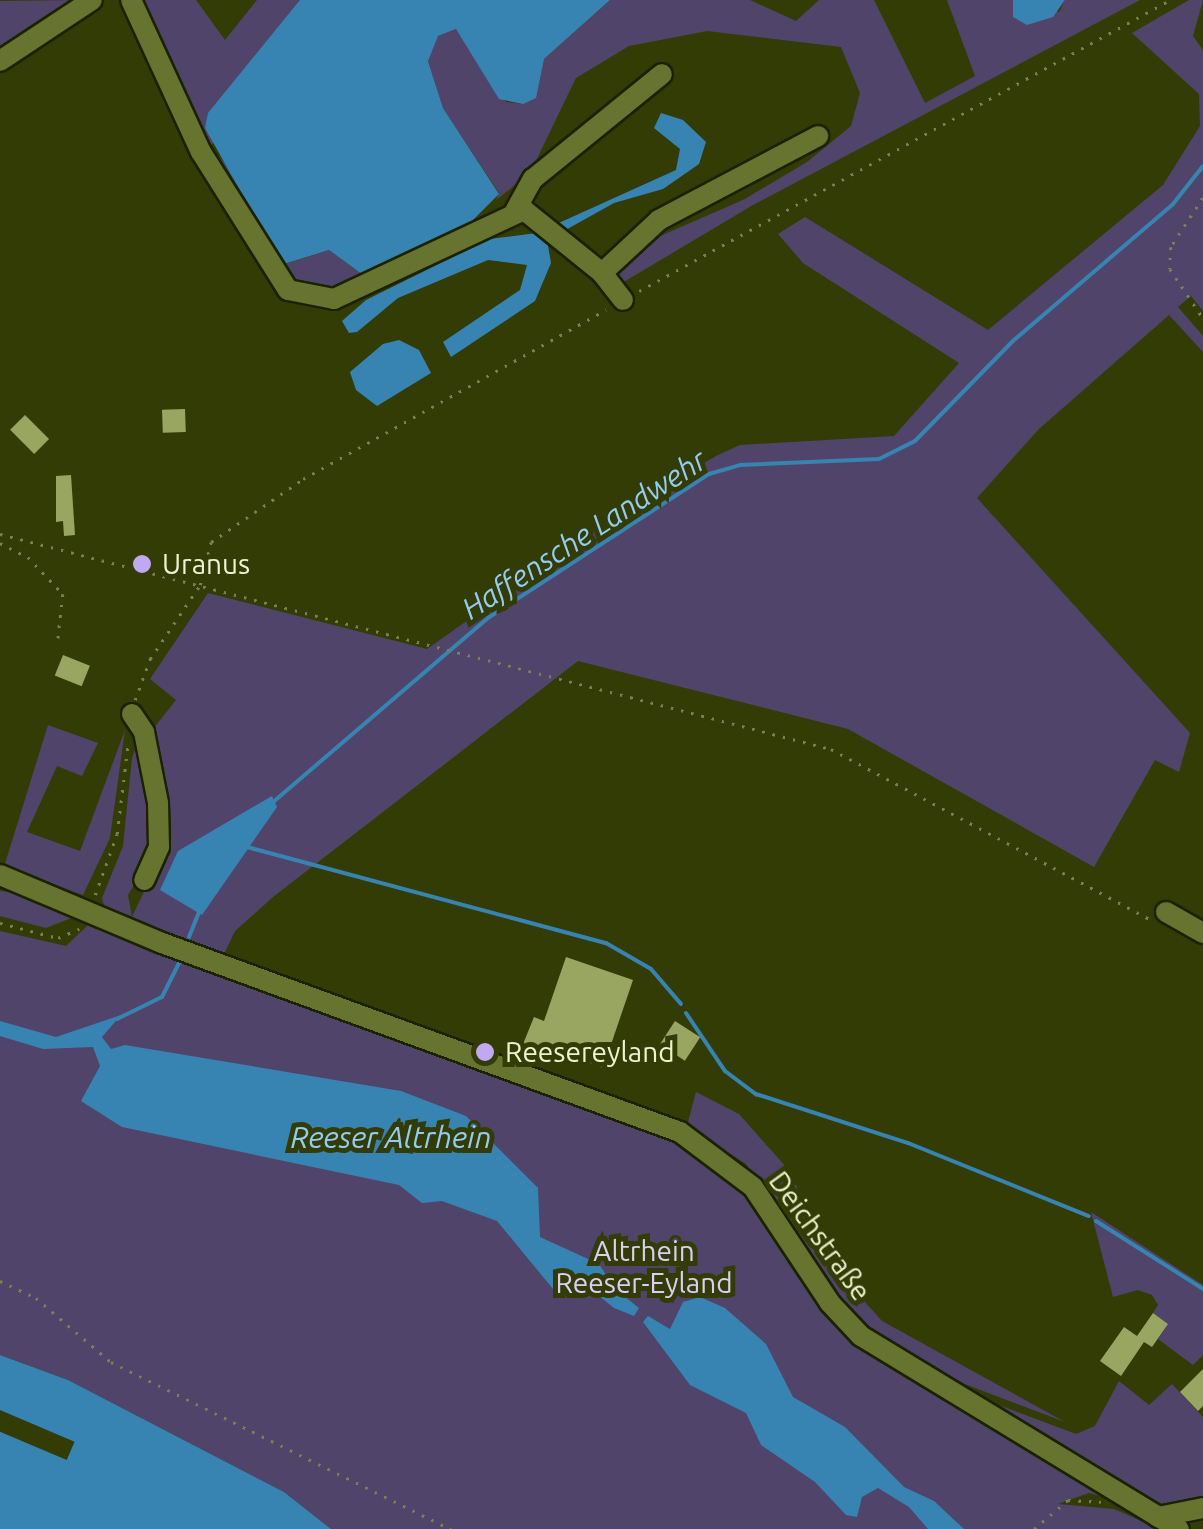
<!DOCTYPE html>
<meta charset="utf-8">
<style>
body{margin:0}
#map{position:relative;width:1203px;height:1529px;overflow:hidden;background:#343c05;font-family:Ubuntu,sans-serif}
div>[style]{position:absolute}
.green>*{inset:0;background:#50446a}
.water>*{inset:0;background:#3784b2}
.pier>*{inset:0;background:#343c05;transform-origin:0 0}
.stream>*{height:4px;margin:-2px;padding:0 2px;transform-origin:2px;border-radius:2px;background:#3784b2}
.building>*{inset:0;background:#98a662;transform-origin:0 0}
.path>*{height:2.5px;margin-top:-1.25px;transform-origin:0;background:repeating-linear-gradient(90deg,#798152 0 2.5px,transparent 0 10.5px)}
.roads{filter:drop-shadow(2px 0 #1c2200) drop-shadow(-2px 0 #1c2200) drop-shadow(0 2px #1c2200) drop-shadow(0 -2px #1c2200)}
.minor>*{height:20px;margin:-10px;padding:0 10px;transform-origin:10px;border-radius:10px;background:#677430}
.dots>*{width:28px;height:28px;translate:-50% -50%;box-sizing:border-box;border:5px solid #343c05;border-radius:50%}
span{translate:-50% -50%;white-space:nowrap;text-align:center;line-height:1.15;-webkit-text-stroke:10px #343c05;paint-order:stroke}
.poi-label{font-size:28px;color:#ebf3d1}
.left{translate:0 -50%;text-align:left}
.street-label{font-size:28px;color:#ebf3d1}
.park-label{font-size:28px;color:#dacef4}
.water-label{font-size:30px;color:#93ccf2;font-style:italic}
</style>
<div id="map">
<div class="green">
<div style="clip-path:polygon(79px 0,0 53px,0 1px)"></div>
<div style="clip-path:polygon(140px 0,196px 0,225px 40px,257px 0,300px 0,211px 146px,241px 184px,285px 264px,329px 250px,366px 277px,328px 295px,295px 288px,179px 97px)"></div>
<div style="clip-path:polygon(610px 0,750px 0,796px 21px,819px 0,874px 0,925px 103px,975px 76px,947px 0,1013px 0,1059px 12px,1065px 0,1140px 0,753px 205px,622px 283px,612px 275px,644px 243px,743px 200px,807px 162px,851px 126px,860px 93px,841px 47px,707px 31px,629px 46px,576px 78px,530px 173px,496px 200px,499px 193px,443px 108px,428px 61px,430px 47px,438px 36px,456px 29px,506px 102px,523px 104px,544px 59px)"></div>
<div style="clip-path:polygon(1189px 0,1203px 0,1193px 36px,1203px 50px,1203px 311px,1191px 296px,1178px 307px,1203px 336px,1203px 352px,1169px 315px,1039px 429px,977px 498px,1190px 733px,1179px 772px,1155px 760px,1094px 867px,848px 729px,578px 661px,273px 897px,235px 931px,217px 969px,667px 1133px,750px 1197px,854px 1339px,1120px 1501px,1089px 1493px,1058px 1504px,1114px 1509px,1160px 1529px,331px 1529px,284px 1492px,68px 1380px,0 1355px,0 931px,66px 946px,105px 909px,102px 898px,123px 846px,132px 758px,140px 736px,154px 807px,153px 853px,128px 895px,132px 917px,160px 858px,149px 734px,176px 700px,150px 679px,208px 593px,427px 649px,636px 501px,718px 455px,740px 445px,894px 436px,959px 363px,803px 263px,778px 234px,805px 217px,988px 330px,1163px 185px,1200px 126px,1199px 94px,1132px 33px)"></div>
<div style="clip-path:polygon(48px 725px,98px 743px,82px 776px,57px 766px,27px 832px,80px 851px,125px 730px,110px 838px,83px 895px,4px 867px)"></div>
<div style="clip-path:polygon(0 891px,33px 895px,74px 917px,46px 928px,0 916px)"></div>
<div style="clip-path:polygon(696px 1092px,739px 1114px,787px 1168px,846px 1281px,882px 1321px,1065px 1422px,925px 1369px,855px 1319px,746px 1164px,687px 1126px)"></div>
<div style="clip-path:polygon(1091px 1212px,1203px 1285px,1203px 1355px,1193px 1365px,1158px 1339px,1168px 1324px,1153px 1313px,1158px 1305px,1152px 1295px,1138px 1290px,1113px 1297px)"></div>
<div style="clip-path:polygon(1119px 1381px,1149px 1405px,1172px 1384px,1203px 1417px,1203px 1504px,1160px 1506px,969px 1394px,1076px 1434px,1095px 1426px)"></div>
</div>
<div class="water">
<div style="clip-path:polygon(300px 0,610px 0,544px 59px,536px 98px,523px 104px,499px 99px,456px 29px,438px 36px,428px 61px,443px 108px,499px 194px,466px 227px,366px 277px,329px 250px,284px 264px,279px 260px,205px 128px,208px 113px)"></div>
<div style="clip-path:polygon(1013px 0,1065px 0,1053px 17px,1027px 25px,1013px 17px)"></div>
<div style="clip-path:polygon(661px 113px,683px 120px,706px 142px,699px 164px,663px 189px,614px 203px,562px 232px,555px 225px,561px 222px,676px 170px,680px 149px,654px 128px)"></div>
<div style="clip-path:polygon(537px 233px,547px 240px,551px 263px,535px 301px,451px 357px,443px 342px,520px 290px,527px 265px,488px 260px,398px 298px,357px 332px,349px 333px,342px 321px,366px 300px,489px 239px)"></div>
<div style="clip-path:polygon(399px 340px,419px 350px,431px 373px,377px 406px,356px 390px,350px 372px,383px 344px)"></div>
<div style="clip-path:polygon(272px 796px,277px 807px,202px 915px,160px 890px,178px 851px)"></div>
<div style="clip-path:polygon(121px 1015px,102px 1037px,111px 1049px,125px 1045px,401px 1091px,466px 1116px,538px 1188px,540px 1237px,599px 1264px,615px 1289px,639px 1308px,634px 1316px,614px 1308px,578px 1279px,564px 1290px,553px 1289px,497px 1221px,442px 1201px,422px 1203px,399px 1185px,122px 1127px,81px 1101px,100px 1066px,93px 1047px,43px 1049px,0 1036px,0 1021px,56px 1037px)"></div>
<div style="clip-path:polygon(700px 1297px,725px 1308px,766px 1344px,793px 1397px,845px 1427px,904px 1487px,934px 1501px,964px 1529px,928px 1529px,909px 1507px,878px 1488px,862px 1497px,857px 1517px,846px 1515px,815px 1482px,761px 1445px,746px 1413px,690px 1385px,643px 1322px,648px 1316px,670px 1329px,683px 1302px)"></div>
<div style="clip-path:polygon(0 1355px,68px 1380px,284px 1492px,331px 1529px,0 1529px)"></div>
</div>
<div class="pier">
<div style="left:0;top:1410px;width:81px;height:20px;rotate:23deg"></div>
</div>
<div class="stream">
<div style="left:272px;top:803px;width:284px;rotate:-40.6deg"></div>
<div style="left:488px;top:618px;width:264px;rotate:-33.1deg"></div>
<div style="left:709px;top:474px;width:32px;rotate:-16deg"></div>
<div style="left:740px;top:465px;width:139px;rotate:-2.5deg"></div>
<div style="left:879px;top:459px;width:40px;rotate:-26.6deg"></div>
<div style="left:915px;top:441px;width:141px;rotate:-45.6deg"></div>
<div style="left:1014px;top:340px;width:209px;rotate:-40.5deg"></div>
<div style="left:1173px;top:204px;width:48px;rotate:-51.7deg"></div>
<div style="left:247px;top:847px;width:372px;rotate:15deg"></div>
<div style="left:606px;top:943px;width:52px;rotate:30deg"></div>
<div style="left:651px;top:969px;width:46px;rotate:49.4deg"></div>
<div style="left:189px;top:937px;width:29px;rotate:-68deg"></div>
<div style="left:686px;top:1013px;width:70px;rotate:56.1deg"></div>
<div style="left:725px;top:1071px;width:39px;rotate:37deg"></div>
<div style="left:756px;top:1094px;width:160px;rotate:17.9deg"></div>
<div style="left:908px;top:1143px;width:195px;rotate:22deg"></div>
<div style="left:117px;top:1019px;width:50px;rotate:-26.1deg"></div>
<div style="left:162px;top:997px;width:45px;rotate:-63.4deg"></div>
<div style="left:1096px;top:1221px;width:127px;rotate:32.4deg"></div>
</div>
<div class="building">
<div style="left:185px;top:409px;width:23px;height:23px;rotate:88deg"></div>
<div style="left:25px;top:415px;width:34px;height:21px;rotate:45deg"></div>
<div style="clip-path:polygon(71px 475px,75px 535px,64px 536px,63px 521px,56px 522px,56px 476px)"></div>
<div style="left:63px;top:655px;width:29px;height:22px;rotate:22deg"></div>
<div style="clip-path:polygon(566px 957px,633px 980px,603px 1068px,551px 1048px,544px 1064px,519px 1054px,534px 1017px,544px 1021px)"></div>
<div style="left:675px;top:1021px;width:30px;height:28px;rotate:33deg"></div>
<div style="clip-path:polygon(1153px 1313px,1168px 1324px,1152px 1347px,1144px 1342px,1121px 1376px,1100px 1361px,1124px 1327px,1137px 1336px)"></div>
<div style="clip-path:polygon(1203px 1369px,1203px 1406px,1198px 1411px,1180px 1392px)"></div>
</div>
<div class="path">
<div style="left:1203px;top:198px;width:59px;rotate:123.1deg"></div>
<div style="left:1171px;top:247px;width:22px;rotate:93deg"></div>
<div style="left:1170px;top:269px;width:59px;rotate:56deg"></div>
<div style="left:639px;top:291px;width:606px;rotate:-28.72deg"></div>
<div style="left:0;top:534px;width:858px;rotate:14.51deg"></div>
<div style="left:831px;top:749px;width:365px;rotate:28.1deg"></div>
<div style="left:0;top:543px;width:31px;rotate:27deg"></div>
<div style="left:28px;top:557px;width:51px;rotate:46.6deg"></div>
<div style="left:63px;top:594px;width:45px;rotate:96.3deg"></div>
<div style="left:135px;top:700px;width:44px;rotate:-69.9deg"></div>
<div style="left:150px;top:659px;width:89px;rotate:-56deg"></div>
<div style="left:200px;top:585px;width:44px;rotate:-75.7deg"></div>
<div style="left:211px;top:542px;width:112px;rotate:-34.4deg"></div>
<div style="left:303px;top:479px;width:347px;rotate:-29.2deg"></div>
<div style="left:95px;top:895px;width:65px;rotate:-70.2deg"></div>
<div style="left:117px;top:834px;width:92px;rotate:-83.1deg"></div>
<div style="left:0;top:923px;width:60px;rotate:14.5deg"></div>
<div style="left:58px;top:938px;width:23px;rotate:-23deg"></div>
<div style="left:0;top:1281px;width:40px;rotate:25deg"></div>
<div style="left:36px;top:1298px;width:99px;rotate:40.5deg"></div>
<div style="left:111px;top:1362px;width:379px;rotate:26.2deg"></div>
<div style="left:1034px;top:1529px;width:45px;rotate:-40.5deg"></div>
<div style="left:1068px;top:1500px;width:33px;rotate:3deg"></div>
</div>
<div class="roads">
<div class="minor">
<div style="left:131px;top:0;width:167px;rotate:65.3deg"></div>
<div style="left:201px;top:152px;width:163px;rotate:57.8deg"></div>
<div style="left:288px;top:290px;width:47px;rotate:11.1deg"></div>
<div style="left:334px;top:299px;width:210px;rotate:-25.1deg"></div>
<div style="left:524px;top:210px;width:100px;rotate:38.9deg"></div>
<div style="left:602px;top:273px;width:34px;rotate:52deg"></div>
<div style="left:0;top:61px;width:110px;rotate:-33.5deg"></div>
<div style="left:515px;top:211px;width:37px;rotate:-61deg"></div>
<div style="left:533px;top:179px;width:166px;rotate:-39.1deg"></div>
<div style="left:602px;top:273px;width:78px;rotate:-42.9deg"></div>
<div style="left:659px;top:220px;width:180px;rotate:-27.8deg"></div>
<div style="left:132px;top:714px;width:22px;rotate:56deg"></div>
<div style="left:144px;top:732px;width:72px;rotate:78.8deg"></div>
<div style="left:158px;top:803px;width:44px;rotate:88.7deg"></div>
<div style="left:159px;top:847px;width:36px;rotate:114deg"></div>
<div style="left:0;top:875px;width:176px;rotate:22.8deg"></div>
<div style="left:162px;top:943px;width:551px;rotate:20.05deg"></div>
<div style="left:680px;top:1132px;width:91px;rotate:37deg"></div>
<div style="left:753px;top:1187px;width:139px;rotate:56.4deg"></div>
<div style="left:830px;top:1303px;width:45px;rotate:46.8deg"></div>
<div style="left:861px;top:1336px;width:372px;rotate:31.3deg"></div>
<div style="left:1166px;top:912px;width:43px;rotate:29.6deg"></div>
<div style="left:1158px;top:1517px;width:46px;rotate:-11.3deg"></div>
</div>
</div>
<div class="dots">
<div style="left:142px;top:564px;background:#c0a8f3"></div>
<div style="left:485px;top:1052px;background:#c0a8f3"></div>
</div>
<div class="poi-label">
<span class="left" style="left:162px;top:564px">Uranus</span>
<span class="left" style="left:505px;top:1052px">Reesereyland</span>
</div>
<div class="street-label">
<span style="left:820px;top:1236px;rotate:54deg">Deichstraße</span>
</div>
<div class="park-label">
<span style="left:644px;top:1267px">Altrhein<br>Reeser-Eyland</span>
</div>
<div class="water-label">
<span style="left:584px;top:534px;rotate:-33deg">Haffensche Landwehr</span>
<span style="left:391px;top:1137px">Reeser Altrhein</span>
</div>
</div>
